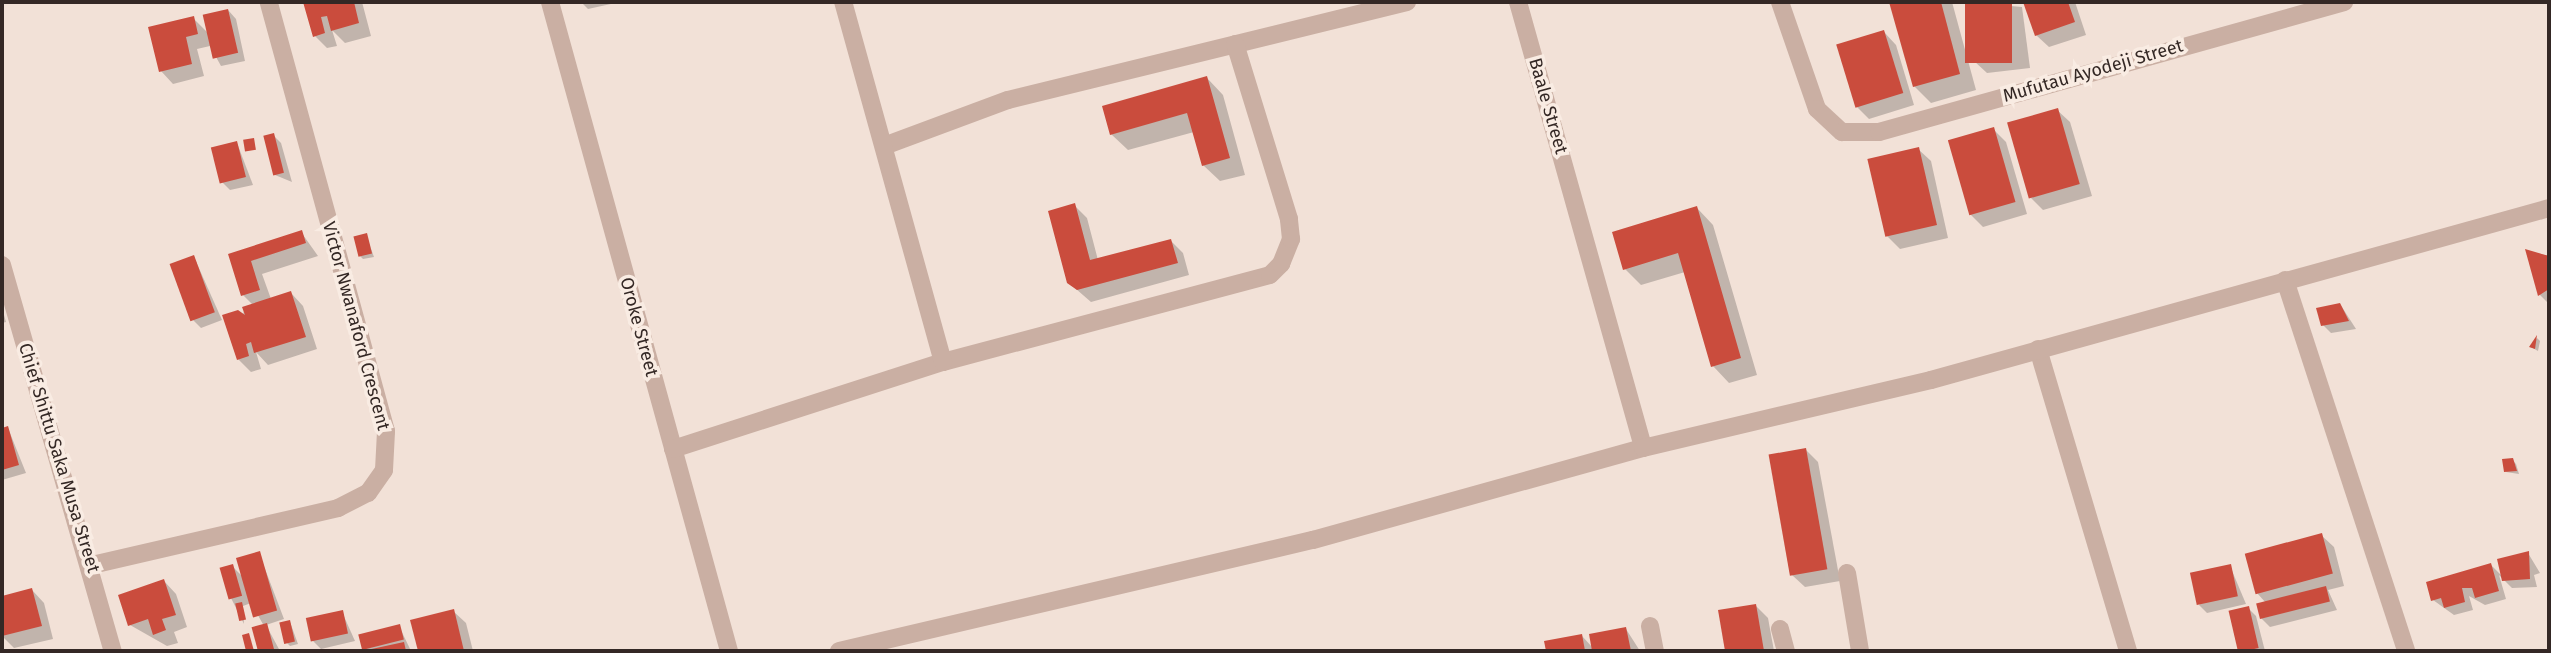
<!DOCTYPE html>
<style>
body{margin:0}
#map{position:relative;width:2551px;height:653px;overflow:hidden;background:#f2e1d7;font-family:"Fira Sans",sans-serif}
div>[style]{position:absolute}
.shadow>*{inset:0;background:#0003}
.building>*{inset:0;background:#ca4c3d;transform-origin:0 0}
.minor>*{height:18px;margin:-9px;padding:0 9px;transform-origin:9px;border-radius:9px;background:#caafa3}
span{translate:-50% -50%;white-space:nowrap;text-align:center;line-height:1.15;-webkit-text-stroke:7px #f9ece3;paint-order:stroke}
.street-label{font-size:18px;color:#342825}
.frame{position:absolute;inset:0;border:4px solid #342825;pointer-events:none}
</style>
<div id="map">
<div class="shadow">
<div style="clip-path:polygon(305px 2px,362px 2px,371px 36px,345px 43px,332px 30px,337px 46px,327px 48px,315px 36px)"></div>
<div style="clip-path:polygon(581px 2px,620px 2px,588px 9px)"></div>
<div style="clip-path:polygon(1891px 2px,1952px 2px,1976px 90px,1931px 103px,1914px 86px)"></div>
<div style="clip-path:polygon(1967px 2px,2022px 7px,2030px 68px,1987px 73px,1974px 61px)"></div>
<div style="clip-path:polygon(2025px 2px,2075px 2px,2086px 35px,2049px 47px,2036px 35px)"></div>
<div style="clip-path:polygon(228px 10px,236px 19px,245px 61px,221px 66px,210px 46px,197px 49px,204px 76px,173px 84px,161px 71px,193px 18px,207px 32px)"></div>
<div style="clip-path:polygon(1884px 32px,1896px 45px,1914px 105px,1869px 119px,1856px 106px)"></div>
<div style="clip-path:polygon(1207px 78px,1223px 95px,1245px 175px,1220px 181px,1203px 165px,1194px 132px,1128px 150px,1111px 134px)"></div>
<div style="clip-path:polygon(2057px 110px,2070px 122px,2092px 196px,2043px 210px,2031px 198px)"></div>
<div style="clip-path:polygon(1993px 129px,2006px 142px,2027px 214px,1983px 227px,1970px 214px)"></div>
<div style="clip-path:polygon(273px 135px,281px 143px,292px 182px,275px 175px)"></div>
<div style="clip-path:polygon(237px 143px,253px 185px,230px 190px,222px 182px)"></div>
<div style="clip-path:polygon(1918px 149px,1931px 161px,1948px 238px,1900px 249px,1887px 236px)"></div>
<div style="clip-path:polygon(1074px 205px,1087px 218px,1098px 260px,1171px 241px,1183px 253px,1189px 275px,1091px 302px,1068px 282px)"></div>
<div style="clip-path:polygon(1697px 208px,1713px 225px,1757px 375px,1729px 383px,1713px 366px,1685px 272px,1641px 285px,1625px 269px)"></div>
<div style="clip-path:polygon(301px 232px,318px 256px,262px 274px,271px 299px,291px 293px,303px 306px,317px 349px,268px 365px,256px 352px,261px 369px,251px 372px,238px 359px,244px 308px,253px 305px,243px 295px,230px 255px)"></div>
<div style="clip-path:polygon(366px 235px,374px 257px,363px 259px,360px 256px)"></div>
<div style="clip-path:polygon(2527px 251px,2549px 256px,2548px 303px,2540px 295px)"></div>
<div style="clip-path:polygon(194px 257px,222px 320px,201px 328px,193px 320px)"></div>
<div style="clip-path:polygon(2340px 304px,2356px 329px,2331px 333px,2323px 325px)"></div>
<div style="clip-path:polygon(2px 308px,6px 322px,2px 323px)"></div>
<div style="clip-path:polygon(2537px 338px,2540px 341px,2538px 351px,2531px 347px)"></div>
<div style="clip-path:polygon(8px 428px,26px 473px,2px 480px,2px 430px)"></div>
<div style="clip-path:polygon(1806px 450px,1818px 462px,1840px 581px,1805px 587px,1792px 575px)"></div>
<div style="clip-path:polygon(2512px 460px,2516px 464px,2519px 474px,2506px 472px)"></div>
<div style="clip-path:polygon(2321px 535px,2334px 547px,2344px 586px,2328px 590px,2337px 610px,2270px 627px,2261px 618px,2266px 603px,2257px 593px)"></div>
<div style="clip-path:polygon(259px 553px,284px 619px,266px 625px,280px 651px,259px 651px,254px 629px,264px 626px,251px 603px,243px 606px,244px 624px,231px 598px,232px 566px,244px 578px)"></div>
<div style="clip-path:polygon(2528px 553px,2540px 573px,2534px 575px,2537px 587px,2512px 588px,2499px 575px,2506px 599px,2485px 605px,2469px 596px,2473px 610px,2454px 615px,2433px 600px,2491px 565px,2504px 578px)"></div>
<div style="clip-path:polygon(2230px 566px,2246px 604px,2207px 613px,2199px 605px)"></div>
<div style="clip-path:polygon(164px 581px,176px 594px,187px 627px,174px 632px,178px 643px,167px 646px,130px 625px)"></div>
<div style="clip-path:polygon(32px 590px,44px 603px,53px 639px,14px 648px,2px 636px,2px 598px)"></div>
<div style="clip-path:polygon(1755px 605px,1768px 618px,1774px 651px,1727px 651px,1720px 612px)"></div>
<div style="clip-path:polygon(2248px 608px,2256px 616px,2265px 651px,2241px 651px,2231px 612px)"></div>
<div style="clip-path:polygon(453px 611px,466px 623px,473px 651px,420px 651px,412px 621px)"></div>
<div style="clip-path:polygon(342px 612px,355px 641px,321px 649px,312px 640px)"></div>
<div style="clip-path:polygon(290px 622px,298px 644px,290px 646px,286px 642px)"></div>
<div style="clip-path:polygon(399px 626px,411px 651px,365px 651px,360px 635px)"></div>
<div style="clip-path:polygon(1626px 629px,1640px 651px,1548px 651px,1546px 643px,1582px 636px,1593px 648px)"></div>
</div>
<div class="building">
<div style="clip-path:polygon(303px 2px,354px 2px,359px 23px,331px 31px,327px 16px,321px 17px,325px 33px,313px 37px)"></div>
<div style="clip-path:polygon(1889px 2px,1941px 2px,1960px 74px,1913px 87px)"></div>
<div style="left:1965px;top:2px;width:47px;height:61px"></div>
<div style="clip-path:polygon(2023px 2px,2068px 2px,2075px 22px,2035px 36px)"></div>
<div style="left:228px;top:9px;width:45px;height:26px;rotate:77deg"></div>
<div style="clip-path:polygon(194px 16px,198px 34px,186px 37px,192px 64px,159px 72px,148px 27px)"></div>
<div style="left:1884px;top:30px;width:66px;height:50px;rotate:73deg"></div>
<div style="clip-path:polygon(1207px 76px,1230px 158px,1202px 166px,1187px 113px,1110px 135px,1102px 106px)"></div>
<div style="left:2058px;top:108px;width:79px;height:53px;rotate:74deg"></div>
<div style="left:1994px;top:127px;width:78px;height:48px;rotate:74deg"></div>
<div style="left:274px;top:133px;width:41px;height:11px;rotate:76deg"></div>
<div style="left:254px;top:138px;width:12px;height:11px;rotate:81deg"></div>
<div style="left:237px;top:141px;width:37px;height:27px;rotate:76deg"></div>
<div style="left:1919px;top:147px;width:80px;height:53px;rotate:77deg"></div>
<div style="clip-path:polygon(1075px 203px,1090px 260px,1171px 239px,1178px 263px,1077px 290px,1067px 283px,1048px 211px)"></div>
<div style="clip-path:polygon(1697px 206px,1741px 358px,1711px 367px,1678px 253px,1623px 270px,1612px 232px)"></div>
<div style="clip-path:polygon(302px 230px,306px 243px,251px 261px,260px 290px,241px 296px,228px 254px)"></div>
<div style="left:367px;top:233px;width:21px;height:14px;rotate:76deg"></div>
<div style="clip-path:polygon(2525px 249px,2549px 256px,2549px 289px,2538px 296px)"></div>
<div style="left:194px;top:255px;width:61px;height:26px;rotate:70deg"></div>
<div style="clip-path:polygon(291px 291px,306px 337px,254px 353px,251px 342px,246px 344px,249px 356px,237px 360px,222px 315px,238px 310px,245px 315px,242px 307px)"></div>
<div style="clip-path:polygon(2340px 303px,2349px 321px,2321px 326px,2316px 308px)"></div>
<div style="clip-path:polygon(2537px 335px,2535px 349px,2529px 347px)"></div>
<div style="clip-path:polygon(8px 426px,19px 465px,2px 470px,2px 428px)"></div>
<div style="left:1806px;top:448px;width:123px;height:38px;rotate:80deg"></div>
<div style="clip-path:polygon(2513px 458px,2517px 471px,2504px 472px,2502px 459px)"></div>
<div style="left:2322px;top:533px;width:42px;height:80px;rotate:75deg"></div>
<div style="left:260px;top:551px;width:62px;height:25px;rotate:74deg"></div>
<div style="clip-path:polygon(2529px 551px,2530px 579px,2502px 581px,2497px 559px)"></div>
<div style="clip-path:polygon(2491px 563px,2499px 591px,2475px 598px,2472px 588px,2462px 588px,2465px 602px,2444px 608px,2441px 598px,2431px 601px,2426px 582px)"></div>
<div style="left:233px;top:564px;width:33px;height:14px;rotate:74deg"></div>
<div style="left:2231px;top:564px;width:33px;height:42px;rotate:78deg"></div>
<div style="clip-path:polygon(164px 579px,176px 615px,162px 619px,166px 630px,153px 635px,148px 619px,128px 626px,118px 595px)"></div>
<div style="left:2326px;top:586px;width:16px;height:72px;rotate:76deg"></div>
<div style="clip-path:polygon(32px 588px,42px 626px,2px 636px,2px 596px)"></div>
<div style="left:242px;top:602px;width:18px;height:7px;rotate:77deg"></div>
<div style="clip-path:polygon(1756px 604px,1764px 651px,1725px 651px,1718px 610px)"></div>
<div style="left:2249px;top:606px;width:43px;height:21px;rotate:77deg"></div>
<div style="clip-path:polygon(454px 609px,464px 651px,418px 651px,410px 620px)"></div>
<div style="left:343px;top:610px;width:24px;height:38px;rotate:78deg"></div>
<div style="left:290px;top:620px;width:22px;height:11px;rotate:77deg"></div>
<div style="left:267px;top:623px;width:27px;height:16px;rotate:75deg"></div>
<div style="left:400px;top:624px;width:16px;height:43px;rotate:76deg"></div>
<div style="clip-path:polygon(1626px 627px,1631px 651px,1592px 651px,1589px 634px)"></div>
<div style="clip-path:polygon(249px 633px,254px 651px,246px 651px,242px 635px)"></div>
<div style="clip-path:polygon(1582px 634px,1585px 651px,1546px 651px,1544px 641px)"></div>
<div style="clip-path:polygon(404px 642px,406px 651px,367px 651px,367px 650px)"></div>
</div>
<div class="minor">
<div style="left:550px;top:2px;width:673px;rotate:74.58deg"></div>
<div style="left:1518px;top:2px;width:463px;rotate:74.3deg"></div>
<div style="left:1780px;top:2px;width:113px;rotate:70.9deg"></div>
<div style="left:1817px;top:109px;width:34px;rotate:43deg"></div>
<div style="left:1842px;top:132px;width:37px"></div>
<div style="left:1879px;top:132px;width:483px;rotate:-15.6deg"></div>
<div style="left:884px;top:146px;width:132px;rotate:-20.4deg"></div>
<div style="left:1008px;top:100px;width:411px;rotate:-13.8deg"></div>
<div style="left:2px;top:265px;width:402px;rotate:74deg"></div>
<div style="left:2285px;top:280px;width:390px;rotate:71.9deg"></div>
<div style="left:2038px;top:349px;width:315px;rotate:73.4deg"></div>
<div style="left:943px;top:362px;width:338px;rotate:-14.9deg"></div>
<div style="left:1270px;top:275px;width:16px;rotate:-45deg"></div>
<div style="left:1281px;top:264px;width:27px;rotate:-68deg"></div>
<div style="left:1291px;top:239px;width:20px;rotate:-96deg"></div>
<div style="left:1289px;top:219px;width:183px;rotate:-107.1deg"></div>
<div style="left:673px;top:449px;width:284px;rotate:-17.9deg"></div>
<div style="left:943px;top:362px;width:374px;rotate:-105.5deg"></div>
<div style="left:92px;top:565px;width:253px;rotate:-13deg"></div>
<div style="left:338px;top:508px;width:34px;rotate:-27deg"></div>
<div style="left:368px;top:493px;width:28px;rotate:-55deg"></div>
<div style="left:384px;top:470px;width:39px;rotate:-87deg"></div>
<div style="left:386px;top:431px;width:445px;rotate:-105.3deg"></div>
<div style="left:1847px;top:573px;width:79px;rotate:80.5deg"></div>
<div style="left:1650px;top:626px;width:25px;rotate:79deg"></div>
<div style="left:1780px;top:629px;width:23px;rotate:75deg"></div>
<div style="left:839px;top:651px;width:487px;rotate:-13.2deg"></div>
<div style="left:1313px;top:540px;width:343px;rotate:-15.6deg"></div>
<div style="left:1643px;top:448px;width:296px;rotate:-13.3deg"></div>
<div style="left:1931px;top:380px;width:641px;rotate:-15.55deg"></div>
</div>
<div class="street-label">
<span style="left:2093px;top:71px;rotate:-16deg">Mufutau Ayodeji Street</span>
<span style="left:1548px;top:106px;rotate:74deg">Baale Street</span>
<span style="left:356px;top:326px;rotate:75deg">Victor Nwanaford Crescent</span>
<span style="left:639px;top:327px;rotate:75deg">Oroke Street</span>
<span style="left:59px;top:458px;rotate:73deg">Chief Shittu Saka Musa Street</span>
</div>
<div class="frame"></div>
</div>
